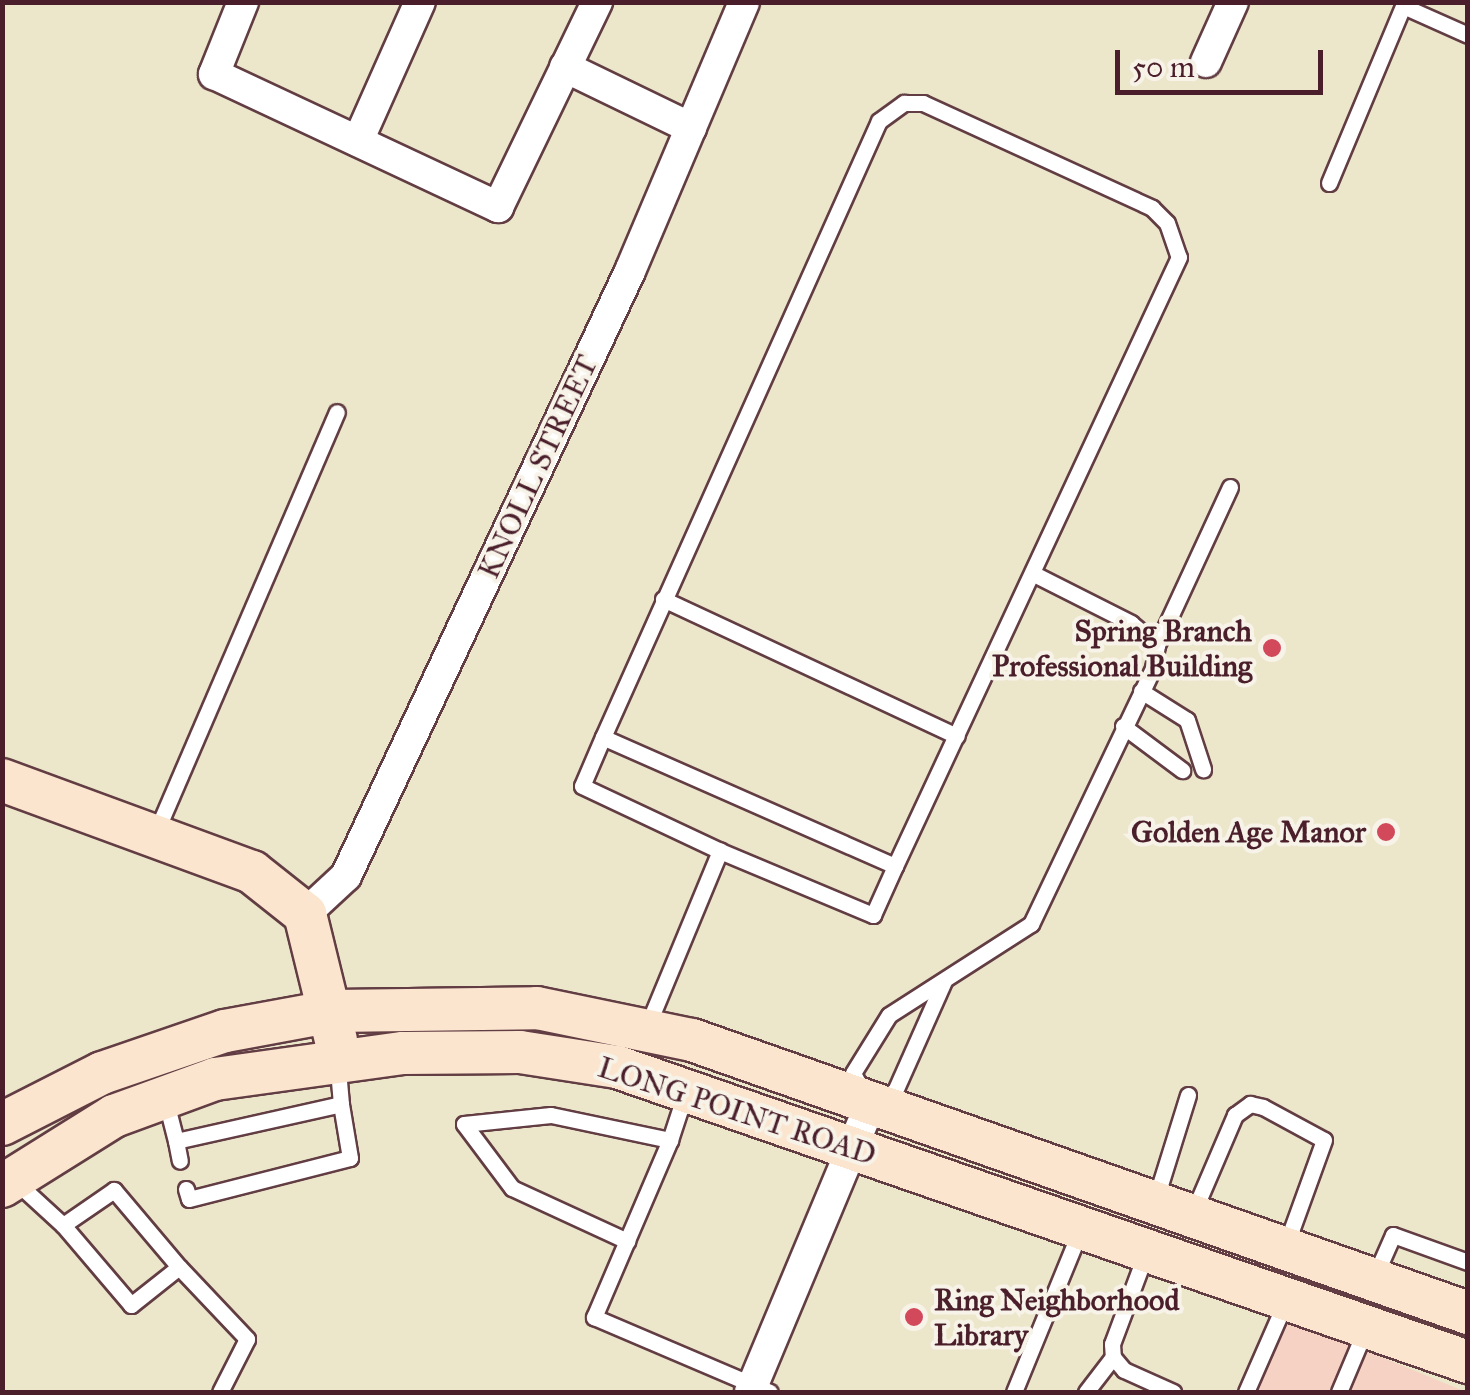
<!DOCTYPE html>
<style>
body{margin:0}
#map{position:relative;width:1470px;height:1395px;overflow:hidden;background:#ece6cb;font-family:"IM FELL Great Primer",serif}
div>[style]{position:absolute}
.built>*{inset:0;background:#f6d2c4}
.roads{filter:drop-shadow(2px 0 #623d43) drop-shadow(-2px 0 #623d43) drop-shadow(0 2px #623d43) drop-shadow(0 -2px #623d43)}
.lane>*{height:15px;margin:-7.5px;padding:0 7.5px;transform-origin:7.5px;border-radius:7.5px;background:#fff}
.street>*{height:30px;margin:-15px;padding:0 15px;transform-origin:15px;border-radius:15px;background:#fff}
.secondary>*{height:42px;margin:-21px;padding:0 21px;transform-origin:21px;border-radius:21px;background:#fbe5cf}
.dots>*{width:28px;height:28px;translate:-50% -50%;box-sizing:border-box;border:5px solid #f7f3e8;border-radius:50%}
span{translate:-50% -50%;white-space:nowrap;text-align:center;line-height:1.15;-webkit-text-stroke:8px #f7f3e8;paint-order:stroke}
.street-label{font-size:30px;color:#4a1f2b}
.poi-label{font-size:30px;color:#4a1f2b;font-weight:700}
.right{translate:-100% -50%;text-align:right}
.left{translate:0 -50%;text-align:left}
.frame{position:absolute;inset:0;border:5px solid #4a1f2b;pointer-events:none}
.scale{position:absolute;left:1115px;top:50px;width:208px;height:45px;box-sizing:border-box;border:5px solid #4a1f2b;border-top:0;padding-left:12px;font-size:30px;line-height:35px;white-space:nowrap;color:#4a1f2b;-webkit-text-stroke:8px #f7f3e8;paint-order:stroke}
</style>
<div id="map">
<div class="built">
<div style="clip-path:polygon(1284px 1317px,1466px 1392px,1253px 1392px)"></div>
</div>
<div class="roads">
<div class="lane">
<div style="left:904px;top:103px;width:19px"></div>
<div style="left:923px;top:103px;width:252px;rotate:24.6deg"></div>
<div style="left:1152px;top:208px;width:21px;rotate:45deg"></div>
<div style="left:1167px;top:223px;width:36px;rotate:71deg"></div>
<div style="left:1179px;top:257px;width:672px;rotate:115deg"></div>
<div style="left:895px;top:866px;width:319px;rotate:-156.2deg"></div>
<div style="left:603px;top:737px;width:675px;rotate:-65.87deg"></div>
<div style="left:879px;top:121px;width:31px;rotate:-36deg"></div>
<div style="left:1329px;top:183px;width:192px;rotate:-67.3deg"></div>
<div style="left:1403px;top:6px;width:71px;rotate:24deg"></div>
<div style="left:663px;top:599px;width:324px;rotate:25deg"></div>
<div style="left:1157px;top:645px;width:174px;rotate:-65.2deg"></div>
<div style="left:1141px;top:691px;width:54px;rotate:32.2deg"></div>
<div style="left:1187px;top:720px;width:52px;rotate:71.9deg"></div>
<div style="left:1123px;top:726px;width:74px;rotate:36.7deg"></div>
<div style="left:603px;top:737px;width:53px;rotate:113.2deg"></div>
<div style="left:582px;top:786px;width:153px;rotate:25.2deg"></div>
<div style="left:720px;top:851px;width:166px;rotate:22.7deg"></div>
<div style="left:873px;top:915px;width:54px;rotate:-65.8deg"></div>
<div style="left:156px;top:832px;width:457px;rotate:-66.7deg"></div>
<div style="left:647px;top:1027px;width:191px;rotate:-67.5deg"></div>
<div style="left:863px;top:1092px;width:21px;rotate:-118deg"></div>
<div style="left:853px;top:1073px;width:68px;rotate:-58.2deg"></div>
<div style="left:889px;top:1015px;width:169px;rotate:-32.7deg"></div>
<div style="left:1031px;top:924px;width:284px;rotate:-64.5deg"></div>
<div style="left:1153px;top:668px;width:23px;rotate:-80deg"></div>
<div style="left:1157px;top:645px;width:34px;rotate:-140deg"></div>
<div style="left:1131px;top:623px;width:106px;rotate:-153.2deg"></div>
<div style="left:165px;top:1098px;width:44px;rotate:75.7deg"></div>
<div style="left:176px;top:1141px;width:169px;rotate:-12.6deg"></div>
<div style="left:341px;top:1104px;width:38px;rotate:-95deg"></div>
<div style="left:881px;top:1099px;width:16px;rotate:-30deg"></div>
<div style="left:895px;top:1091px;width:120px;rotate:-66deg"></div>
<div style="left:464px;top:1124px;width:87px;rotate:-5.9deg"></div>
<div style="left:551px;top:1115px;width:122px;rotate:11.9deg"></div>
<div style="left:670px;top:1140px;width:52px;rotate:-71.9deg"></div>
<div style="left:464px;top:1124px;width:80px;rotate:53.1deg"></div>
<div style="left:512px;top:1188px;width:127px;rotate:24.7deg"></div>
<div style="left:670px;top:1140px;width:193px;rotate:113.2deg"></div>
<div style="left:594px;top:1317px;width:191px;rotate:23.1deg"></div>
<div style="left:176px;top:1141px;width:20px;rotate:79deg"></div>
<div style="left:16px;top:1182px;width:64px;rotate:42.5deg"></div>
<div style="left:63px;top:1225px;width:105px;rotate:49.6deg"></div>
<div style="left:131px;top:1305px;width:61px;rotate:-38.4deg"></div>
<div style="left:179px;top:1267px;width:101px;rotate:-130.2deg"></div>
<div style="left:114px;top:1190px;width:62px;rotate:145.5deg"></div>
<div style="left:186px;top:1189px;width:10px;rotate:73deg"></div>
<div style="left:189px;top:1199px;width:166px;rotate:-14.3deg"></div>
<div style="left:350px;top:1158px;width:55px;rotate:-99.5deg"></div>
<div style="left:1155px;top:1201px;width:111px;rotate:-72.7deg"></div>
<div style="left:1193px;top:1213px;width:107px;rotate:-66.8deg"></div>
<div style="left:1235px;top:1115px;width:19px;rotate:-36deg"></div>
<div style="left:1250px;top:1104px;width:13px;rotate:13deg"></div>
<div style="left:1263px;top:1107px;width:69px;rotate:28.4deg"></div>
<div style="left:1324px;top:1140px;width:112px;rotate:109.9deg"></div>
<div style="left:1146px;top:1253px;width:97px;rotate:110.5deg"></div>
<div style="left:1112px;top:1344px;width:13px;rotate:86deg"></div>
<div style="left:1113px;top:1357px;width:17px;rotate:50deg"></div>
<div style="left:1124px;top:1370px;width:54px;rotate:24.2deg"></div>
<div style="left:179px;top:1267px;width:99px;rotate:46.6deg"></div>
<div style="left:247px;top:1339px;width:59px;rotate:117deg"></div>
<div style="left:1374px;top:1278px;width:47px;rotate:-66.2deg"></div>
<div style="left:1393px;top:1235px;width:80px;rotate:19.8deg"></div>
<div style="left:1014px;top:1392px;width:174px;rotate:-67.7deg"></div>
<div style="left:1086px;top:1392px;width:44px;rotate:-52.4deg"></div>
<div style="left:1246px;top:1392px;width:99px;rotate:-66.3deg"></div>
<div style="left:1339px;top:1392px;width:69px;rotate:-67.1deg"></div>
</div>
<div class="street">
<div style="left:243px;top:2px;width:78px;rotate:111.9deg"></div>
<div style="left:214px;top:74px;width:314px;rotate:25.1deg"></div>
<div style="left:498px;top:207px;width:228px;rotate:-64.2deg"></div>
<div style="left:1206px;top:62px;width:66px;rotate:-65.8deg"></div>
<div style="left:565px;top:67px;width:140px;rotate:25.8deg"></div>
<div style="left:358px;top:141px;width:152px;rotate:-66deg"></div>
<div style="left:305px;top:914px;width:56px;rotate:-42.8deg"></div>
<div style="left:346px;top:876px;width:668px;rotate:-64.85deg"></div>
<div style="left:630px;top:271px;width:292px;rotate:-67deg"></div>
<div style="left:750px;top:1392px;width:311px;rotate:-67.3deg"></div>
</div>
<div class="secondary">
<div style="left:2px;top:780px;width:266px;rotate:20.2deg"></div>
<div style="left:252px;top:872px;width:68px;rotate:38.4deg"></div>
<div style="left:305px;top:914px;width:130px;rotate:76.2deg"></div>
<div style="left:2px;top:1124px;width:112px;rotate:-27deg"></div>
<div style="left:102px;top:1073px;width:130px;rotate:-18.9deg"></div>
<div style="left:225px;top:1031px;width:111px;rotate:-10.4deg"></div>
<div style="left:334px;top:1011px;width:203px;rotate:-0.8deg"></div>
<div style="left:537px;top:1008px;width:158px;rotate:11.7deg"></div>
<div style="left:692px;top:1040px;width:823px;rotate:19.38deg"></div>
<div style="left:2px;top:1186px;width:132px;rotate:-32deg"></div>
<div style="left:114px;top:1116px;width:108px;rotate:-20.1deg"></div>
<div style="left:215px;top:1079px;width:190px;rotate:-7.9deg"></div>
<div style="left:403px;top:1053px;width:117px;rotate:-0.5deg"></div>
<div style="left:520px;top:1052px;width:98px;rotate:8.8deg"></div>
<div style="left:617px;top:1067px;width:901px;rotate:19.12deg"></div>
</div>
</div>
<div class="dots">
<div style="left:1272px;top:648px;background:#d1495b"></div>
<div style="left:1386px;top:832px;background:#d1495b"></div>
<div style="left:914px;top:1317px;background:#d1495b"></div>
</div>
<div class="street-label">
<span style="left:538px;top:467px;rotate:-65deg">KNOLL STREET</span>
<span style="left:737px;top:1111px;rotate:18deg">LONG POINT ROAD</span>
</div>
<div class="poi-label">
<span class="right" style="left:1252px;top:648px">Spring Branch<br>Professional Building</span>
<span class="right" style="left:1366px;top:832px">Golden Age Manor</span>
<span class="left" style="left:934px;top:1317px">Ring Neighborhood<br>Library</span>
</div>
<div class="frame"></div>
<div class="scale">50 m</div>
</div>
